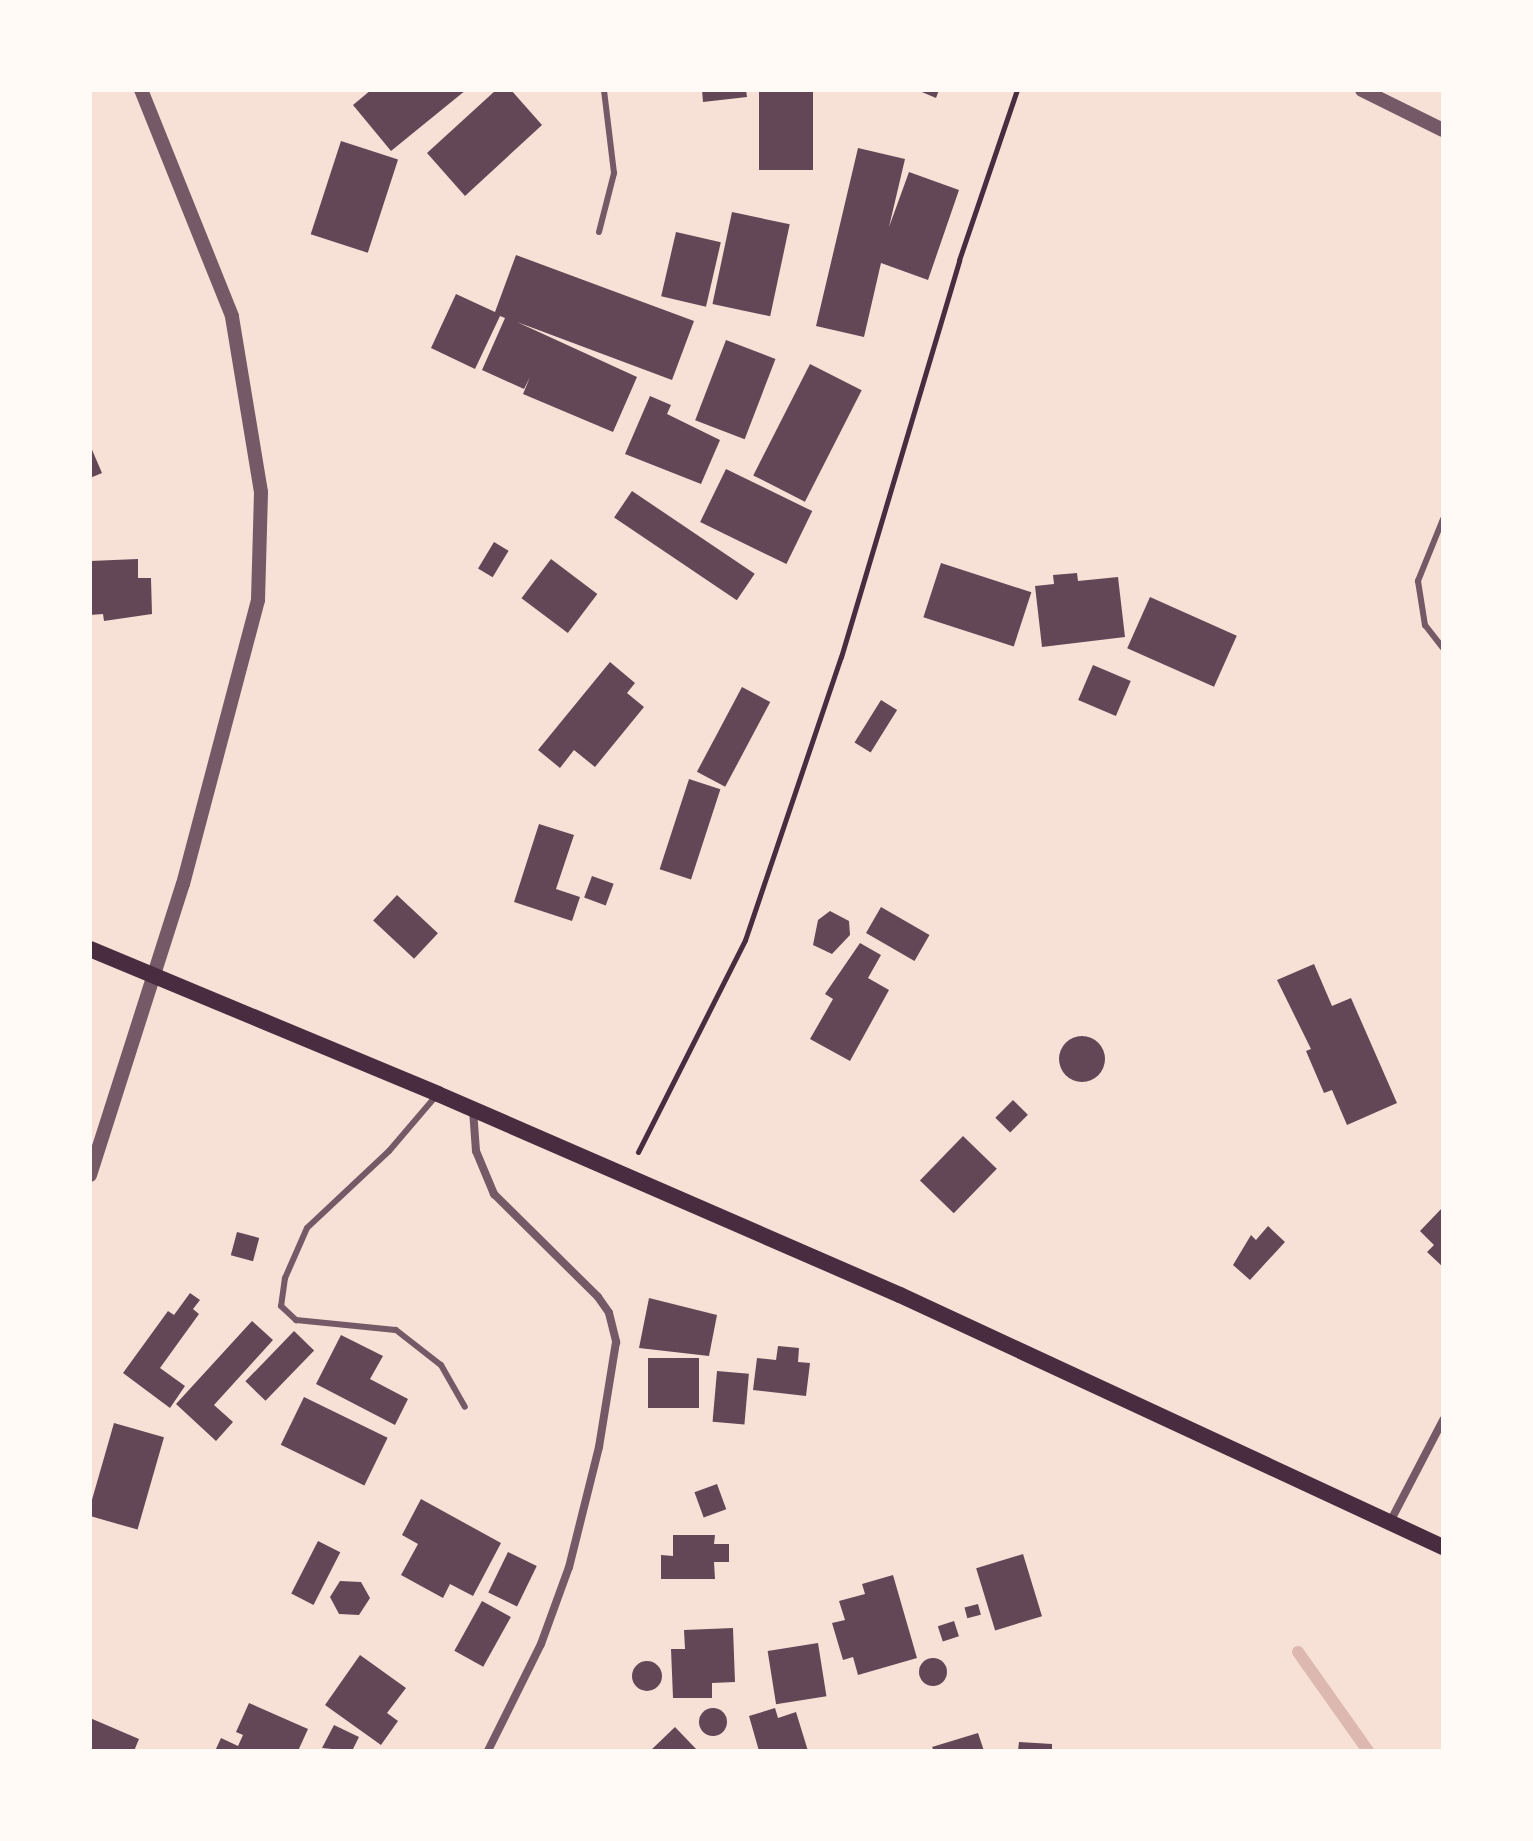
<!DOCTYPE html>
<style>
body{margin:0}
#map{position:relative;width:1533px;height:1841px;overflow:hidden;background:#f7e1d7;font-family:Manrope,sans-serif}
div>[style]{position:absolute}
.stream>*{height:12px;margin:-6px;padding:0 6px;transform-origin:6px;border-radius:6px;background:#dcb8b0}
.building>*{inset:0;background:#644757;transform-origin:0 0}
.round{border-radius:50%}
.path>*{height:5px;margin:-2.5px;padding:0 2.5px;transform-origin:2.5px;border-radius:2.5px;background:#4a2c40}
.service>*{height:6px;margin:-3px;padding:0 3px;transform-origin:3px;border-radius:3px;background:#755966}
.minor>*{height:8px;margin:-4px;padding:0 4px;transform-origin:4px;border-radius:4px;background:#755966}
.tertiary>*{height:14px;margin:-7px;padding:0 7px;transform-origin:7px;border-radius:7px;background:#755966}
.secondary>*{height:16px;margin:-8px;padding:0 8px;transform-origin:8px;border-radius:8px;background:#4a2c40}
span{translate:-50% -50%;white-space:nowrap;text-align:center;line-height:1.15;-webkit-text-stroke:7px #fffaf5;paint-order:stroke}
.frame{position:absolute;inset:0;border:92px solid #fffaf5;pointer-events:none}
</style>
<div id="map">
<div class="stream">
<div style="left:1298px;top:1652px;width:121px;rotate:54.7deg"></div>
</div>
<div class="building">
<div style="clip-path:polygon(371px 90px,466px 90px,391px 151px,353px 105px)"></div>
<div style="clip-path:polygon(496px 90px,511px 90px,542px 125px,465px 196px,427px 153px)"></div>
<div style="clip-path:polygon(702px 90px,746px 90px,747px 97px,703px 102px)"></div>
<div style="left:759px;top:90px;width:54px;height:80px"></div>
<div style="clip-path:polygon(917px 90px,939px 90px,936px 98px)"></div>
<div style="left:341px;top:141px;width:60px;height:98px;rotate:18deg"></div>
<div style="clip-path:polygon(858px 148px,905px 159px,889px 227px,909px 172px,959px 190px,928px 280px,881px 263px,864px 337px,816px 326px)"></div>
<div style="left:732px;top:212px;width:59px;height:94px;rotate:12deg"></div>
<div style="left:676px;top:232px;width:46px;height:66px;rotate:13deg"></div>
<div style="clip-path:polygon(516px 255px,694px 321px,672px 380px,517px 322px,637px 377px,613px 432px,523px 394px,530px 377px,524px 389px,482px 370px,505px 318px,500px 316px,475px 369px,431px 348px,456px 294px,495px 312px)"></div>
<div style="left:726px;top:340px;width:53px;height:86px;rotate:21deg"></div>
<div style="left:810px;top:364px;width:58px;height:125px;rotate:27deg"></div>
<div style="clip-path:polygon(650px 396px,671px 405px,667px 414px,720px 440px,701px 484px,625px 454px)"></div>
<div style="clip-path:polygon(90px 445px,102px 473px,90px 478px)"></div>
<div style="left:726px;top:469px;width:96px;height:59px;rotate:26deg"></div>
<div style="left:632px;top:491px;width:148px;height:32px;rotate:34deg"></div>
<div style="left:494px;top:542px;width:17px;height:31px;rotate:31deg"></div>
<div style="clip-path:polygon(138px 559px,138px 578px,151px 578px,152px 614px,104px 621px,103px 614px,90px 615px,90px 561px)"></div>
<div style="left:551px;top:559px;width:58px;height:49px;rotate:37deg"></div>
<div style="left:941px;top:563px;width:95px;height:57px;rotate:18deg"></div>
<div style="clip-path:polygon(1077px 573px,1078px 581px,1118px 577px,1125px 637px,1042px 647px,1035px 586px,1054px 584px,1053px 575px)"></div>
<div style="left:1150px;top:597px;width:95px;height:56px;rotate:24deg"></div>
<div style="clip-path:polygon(610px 662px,635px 683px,627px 693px,644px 707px,595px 767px,574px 750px,560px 768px,538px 750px)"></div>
<div style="left:1093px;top:665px;width:41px;height:38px;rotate:23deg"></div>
<div style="left:742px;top:687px;width:32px;height:96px;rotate:28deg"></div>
<div style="left:881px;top:700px;width:19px;height:50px;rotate:32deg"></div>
<div style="left:689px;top:779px;width:33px;height:95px;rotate:18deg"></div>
<div style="clip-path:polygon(539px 824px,574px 835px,556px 889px,580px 897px,572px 921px,514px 902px)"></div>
<div style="left:592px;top:876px;width:23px;height:23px;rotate:20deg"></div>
<div style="left:397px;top:895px;width:56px;height:35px;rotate:43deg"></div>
<div style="left:881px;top:907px;width:56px;height:30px;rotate:30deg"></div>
<div style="clip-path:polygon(830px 911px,849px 921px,850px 935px,832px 954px,813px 945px,818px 920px)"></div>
<div style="clip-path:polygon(860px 943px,881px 955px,868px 978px,889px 990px,850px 1061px,810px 1039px,833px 999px,825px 994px)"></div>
<div style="clip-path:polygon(1314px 964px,1332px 1006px,1351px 998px,1397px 1103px,1347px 1125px,1332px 1090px,1324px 1093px,1306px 1051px,1311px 1049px,1277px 980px)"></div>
<div class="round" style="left:1059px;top:1036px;width:46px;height:46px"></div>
<div style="left:1013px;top:1100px;width:21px;height:25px;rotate:45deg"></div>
<div style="left:963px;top:1136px;width:47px;height:62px;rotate:44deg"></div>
<div style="clip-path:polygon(1443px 1207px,1443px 1267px,1427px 1252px,1434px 1245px,1420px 1231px)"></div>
<div style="clip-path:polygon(1268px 1226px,1285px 1242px,1250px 1280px,1233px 1265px,1251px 1235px,1256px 1240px)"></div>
<div style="left:237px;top:1232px;width:23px;height:24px;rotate:15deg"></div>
<div style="clip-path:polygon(190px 1293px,200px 1300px,193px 1309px,199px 1314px,160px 1368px,185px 1386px,170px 1408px,123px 1373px,168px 1311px,174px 1315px)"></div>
<div style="clip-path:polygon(649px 1298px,717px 1315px,709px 1356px,639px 1348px)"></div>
<div style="clip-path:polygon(252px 1321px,273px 1340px,214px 1405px,233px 1422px,216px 1441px,176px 1404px)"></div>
<div style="left:294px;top:1331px;width:28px;height:70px;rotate:44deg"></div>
<div style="clip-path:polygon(341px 1335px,383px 1356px,370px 1379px,408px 1399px,395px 1425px,316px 1384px)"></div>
<div style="clip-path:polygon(778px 1346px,799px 1348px,798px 1362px,810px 1363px,806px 1396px,753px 1390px,757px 1358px,776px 1360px)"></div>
<div style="left:648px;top:1358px;width:51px;height:50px"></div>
<div style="left:717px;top:1371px;width:32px;height:51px;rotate:5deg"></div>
<div style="left:304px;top:1397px;width:93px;height:53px;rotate:26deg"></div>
<div style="left:114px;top:1423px;width:52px;height:96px;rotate:16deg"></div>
<div style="left:717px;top:1484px;width:27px;height:24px;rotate:70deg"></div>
<div style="clip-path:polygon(421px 1499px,501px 1543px,473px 1596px,450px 1584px,443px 1598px,401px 1575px,418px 1544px,402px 1535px)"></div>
<div style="clip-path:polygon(673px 1535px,715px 1535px,714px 1544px,729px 1544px,729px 1562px,714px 1562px,715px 1579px,661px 1579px,661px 1555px,673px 1556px)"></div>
<div style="left:318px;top:1541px;width:25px;height:59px;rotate:27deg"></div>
<div style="left:508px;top:1552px;width:32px;height:45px;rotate:26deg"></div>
<div style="left:1023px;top:1554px;width:65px;height:49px;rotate:73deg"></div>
<div style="clip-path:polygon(893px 1575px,917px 1658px,858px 1675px,853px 1657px,843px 1660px,832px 1623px,845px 1620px,839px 1601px,865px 1594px,862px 1584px)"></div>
<div style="clip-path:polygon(340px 1581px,361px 1582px,370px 1598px,359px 1615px,339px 1614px,330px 1597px)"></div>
<div style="left:482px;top:1601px;width:33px;height:57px;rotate:29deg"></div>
<div style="left:978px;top:1604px;width:11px;height:14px;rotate:75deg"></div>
<div style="left:954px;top:1621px;width:16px;height:17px;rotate:72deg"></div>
<div style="clip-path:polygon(733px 1628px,735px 1682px,712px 1683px,712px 1698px,673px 1698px,671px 1649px,685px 1649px,684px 1630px)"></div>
<div style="left:818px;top:1643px;width:54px;height:51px;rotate:81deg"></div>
<div style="clip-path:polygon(360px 1655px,406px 1688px,387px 1713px,398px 1721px,381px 1745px,325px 1705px)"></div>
<div class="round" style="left:919px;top:1658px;width:28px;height:28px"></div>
<div class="round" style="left:632px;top:1661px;width:30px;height:30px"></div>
<div style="clip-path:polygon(249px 1703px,308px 1729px,298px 1751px,215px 1751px,221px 1738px,238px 1746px,243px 1735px,236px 1732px)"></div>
<div class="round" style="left:699px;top:1708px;width:28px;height:28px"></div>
<div style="clip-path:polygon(775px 1708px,778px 1718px,796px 1712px,808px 1751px,759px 1751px,749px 1716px)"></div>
<div style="clip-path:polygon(90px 1718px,139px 1739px,134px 1751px,90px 1751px)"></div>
<div style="clip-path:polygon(334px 1725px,359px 1737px,352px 1751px,322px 1748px)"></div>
<div style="clip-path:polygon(675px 1727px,698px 1751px,650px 1751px)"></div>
<div style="clip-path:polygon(978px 1733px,984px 1751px,934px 1751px,932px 1747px)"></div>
<div style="clip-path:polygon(1019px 1742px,1052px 1744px,1052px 1751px,1018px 1751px)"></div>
</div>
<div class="path">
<div style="left:638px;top:1152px;width:237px;rotate:-63.2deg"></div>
<div style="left:745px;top:940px;width:299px;rotate:-71.3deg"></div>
<div style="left:841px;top:657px;width:414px;rotate:-73.4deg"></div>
<div style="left:959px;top:260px;width:180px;rotate:-71.2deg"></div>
</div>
<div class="service">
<div style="left:599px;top:232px;width:61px;rotate:-75.7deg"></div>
<div style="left:614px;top:173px;width:84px;rotate:-96.9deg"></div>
<div style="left:1443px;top:519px;width:67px;rotate:112deg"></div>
<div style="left:1418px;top:581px;width:45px;rotate:81deg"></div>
<div style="left:1425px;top:625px;width:29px;rotate:52deg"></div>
<div style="left:436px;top:1096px;width:72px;rotate:130.5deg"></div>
<div style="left:389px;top:1151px;width:112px;rotate:136.8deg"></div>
<div style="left:307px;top:1228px;width:55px;rotate:113.7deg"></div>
<div style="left:285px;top:1278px;width:28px;rotate:98deg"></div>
<div style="left:281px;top:1306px;width:21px;rotate:43deg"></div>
<div style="left:296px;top:1320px;width:100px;rotate:5.7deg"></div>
<div style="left:396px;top:1330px;width:57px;rotate:37.9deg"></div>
<div style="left:441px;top:1365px;width:48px;rotate:60.3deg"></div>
</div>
<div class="minor">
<div style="left:473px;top:1110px;width:41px;rotate:85.8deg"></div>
<div style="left:476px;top:1151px;width:47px;rotate:67.3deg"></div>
<div style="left:494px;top:1194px;width:146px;rotate:44.7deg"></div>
<div style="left:598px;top:1297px;width:19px;rotate:55deg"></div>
<div style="left:609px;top:1313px;width:30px;rotate:76deg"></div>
<div style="left:616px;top:1342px;width:106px;rotate:99.2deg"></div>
<div style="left:599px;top:1447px;width:124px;rotate:104deg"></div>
<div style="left:569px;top:1567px;width:82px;rotate:110deg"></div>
<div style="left:541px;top:1644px;width:119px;rotate:116.4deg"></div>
<div style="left:1390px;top:1522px;width:115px;rotate:-62.5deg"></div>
</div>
<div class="tertiary">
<div style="left:1362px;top:90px;width:90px;rotate:26.3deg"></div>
<div style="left:90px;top:1175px;width:305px;rotate:-72.3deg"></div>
<div style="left:183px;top:884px;width:294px;rotate:-75.2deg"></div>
<div style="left:258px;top:600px;width:108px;rotate:-88.4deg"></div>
<div style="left:261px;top:492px;width:178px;rotate:-99.4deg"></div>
<div style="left:232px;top:316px;width:244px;rotate:-111.9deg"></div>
</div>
<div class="secondary">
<div style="left:90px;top:949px;width:377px;rotate:22.6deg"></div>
<div style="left:438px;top:1094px;width:504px;rotate:23.51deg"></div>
<div style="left:900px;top:1295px;width:599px;rotate:24.9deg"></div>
</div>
<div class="frame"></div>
</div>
